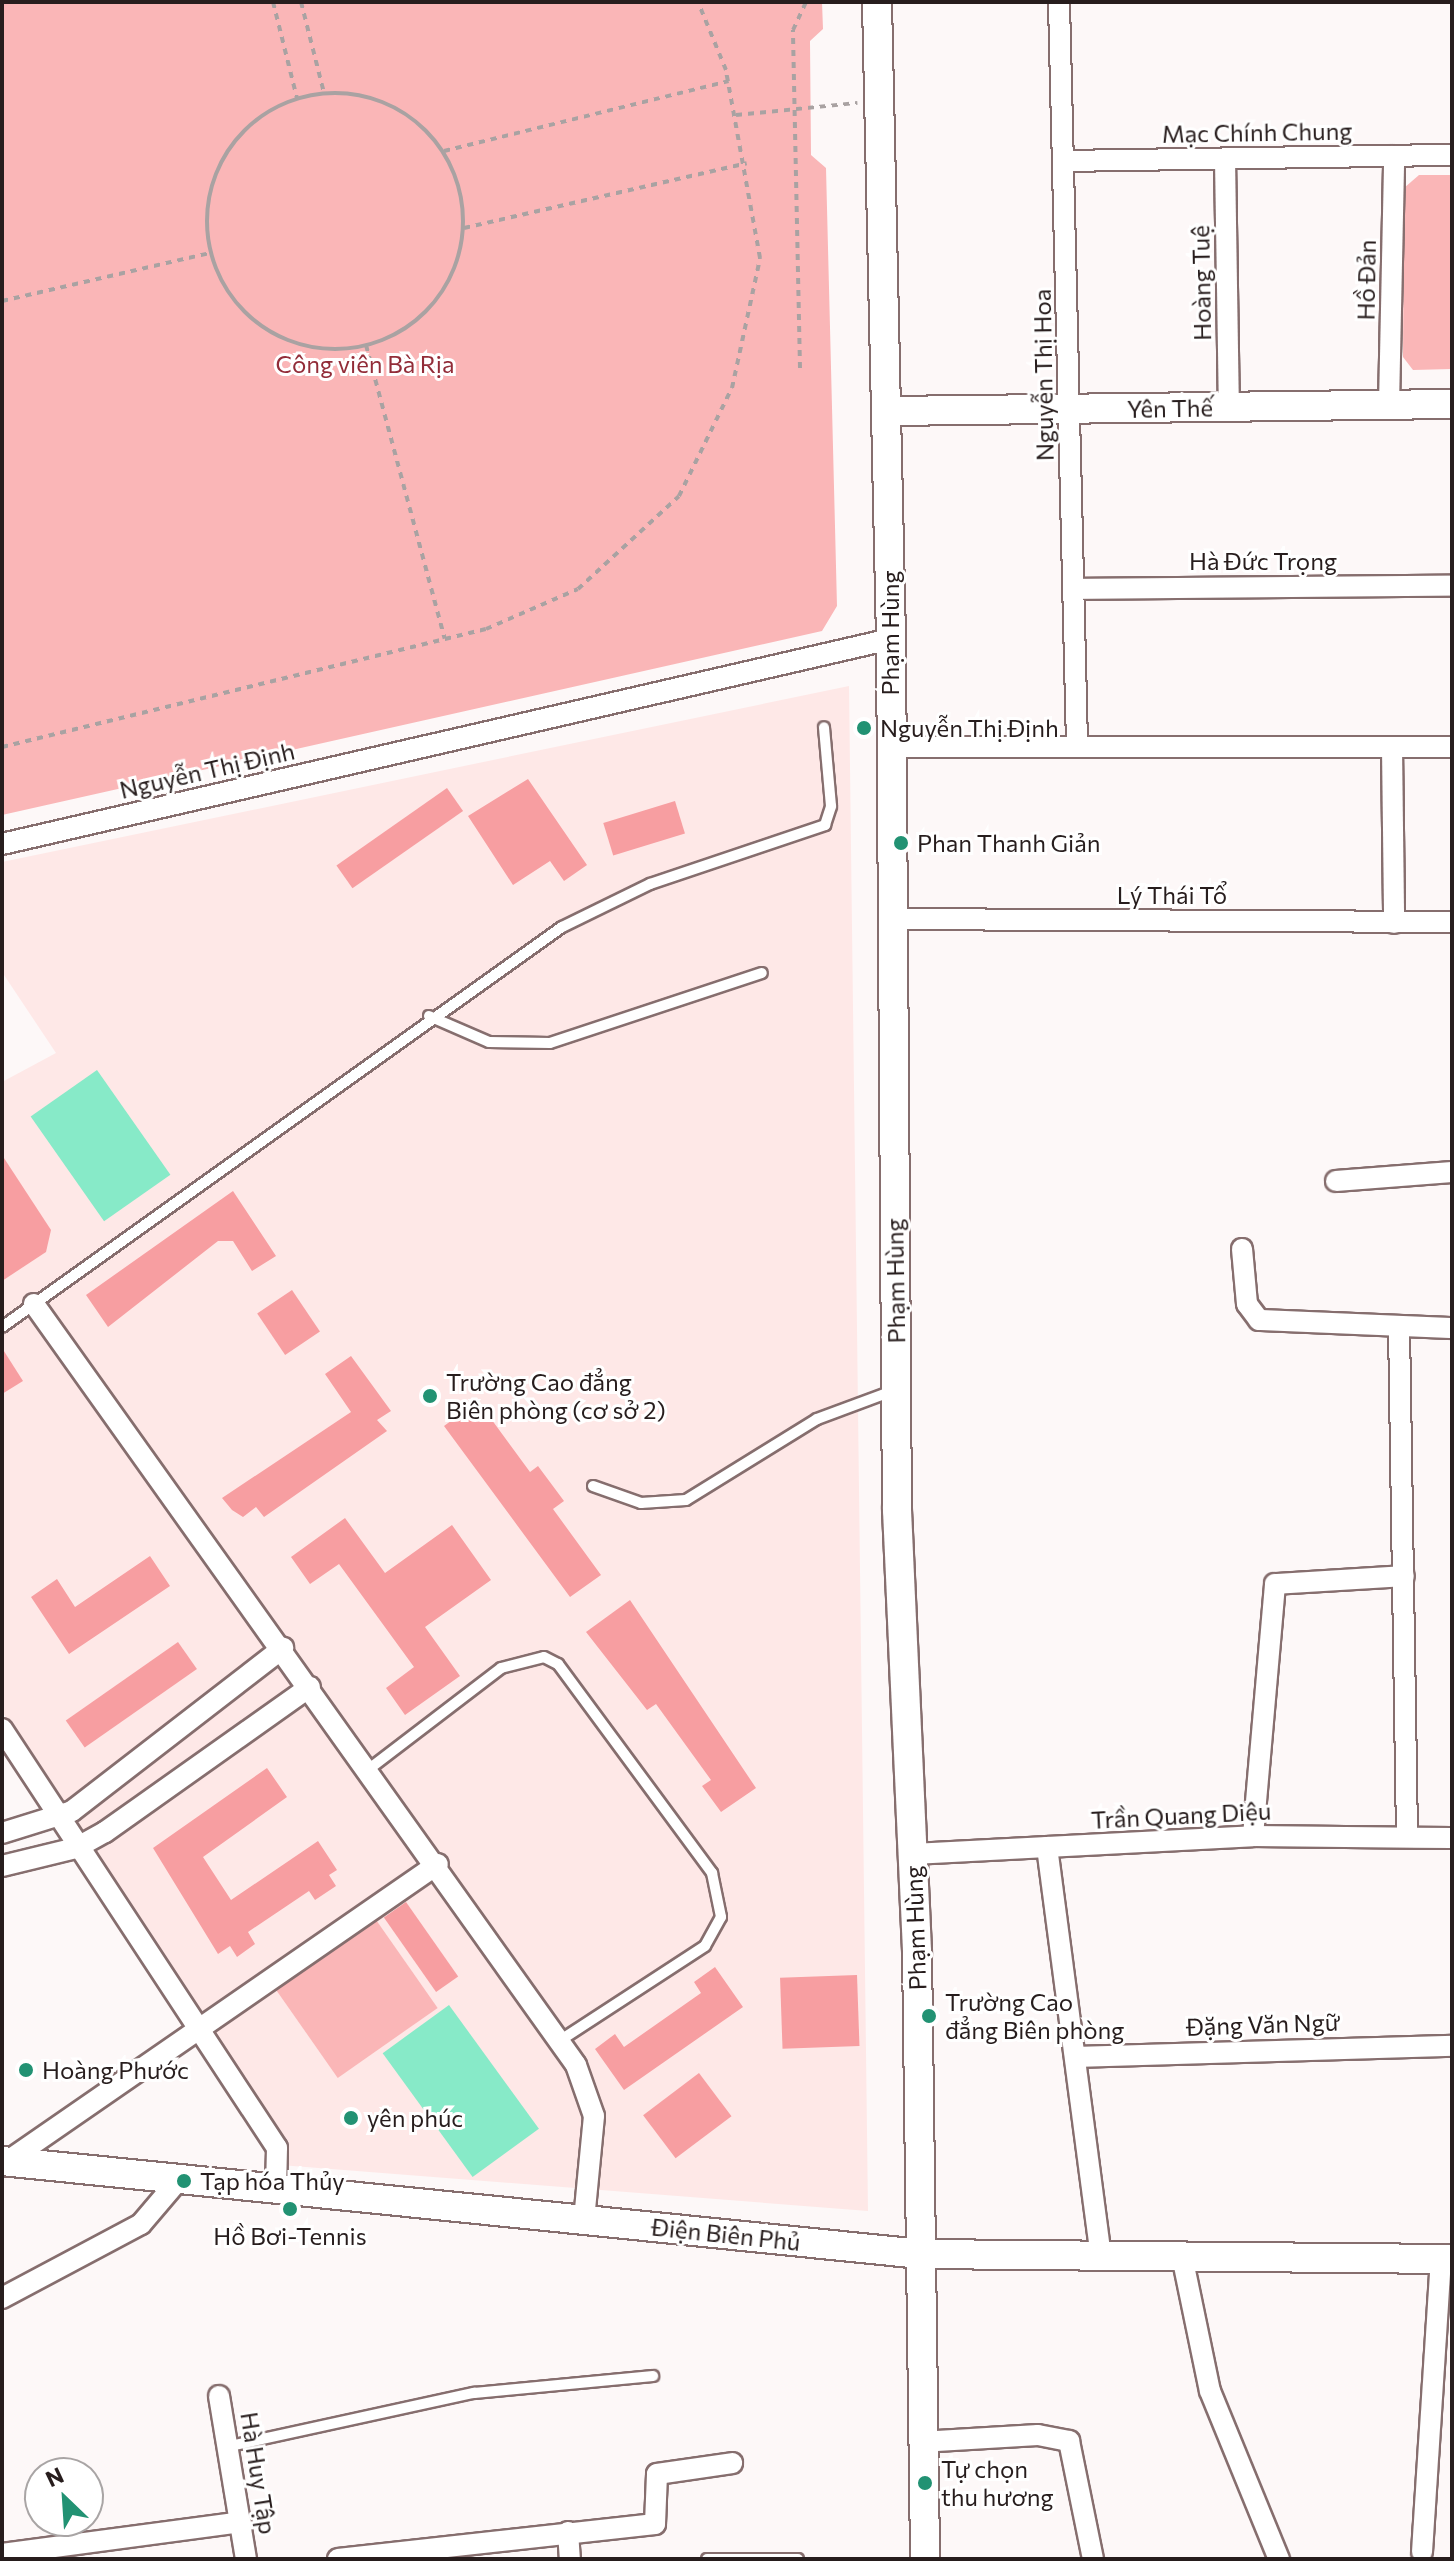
<!DOCTYPE html>
<meta charset="utf-8">
<style>
body{margin:0}
#map{position:relative;width:1454px;height:2561px;overflow:hidden;background:#fdf8f8;font-family:Commissioner,sans-serif}
div>[style]{position:absolute}
.built>*{inset:0;background:#fee8e7}
.green>*{inset:0;background:#fab6b7;transform-origin:0 0}
.water>*{inset:0;background:#87eac8;transform-origin:0 0}
.building>*{inset:0;background:#f79ea1;transform-origin:0 0}
.path>*{height:4px;margin-top:-2px;transform-origin:0;background:repeating-linear-gradient(90deg,#a9a2a2 0 6px,transparent 0 12px)}
.path>.ring{margin:-2px;padding:0;box-sizing:content-box;background:none;border:4px solid #a9a2a2;border-radius:50%}
.roads{filter:drop-shadow(2px 0 #866e6e) drop-shadow(-2px 0 #866e6e) drop-shadow(0 2px #866e6e) drop-shadow(0 -2px #866e6e)}
.lane>*{height:10px;margin:-5px;padding:0 5px;transform-origin:5px;border-radius:5px;background:#fff}
.street>*{height:20px;margin:-10px;padding:0 10px;transform-origin:10px;border-radius:10px;background:#fff}
.secondary>*{height:28px;margin:-14px;padding:0 14px;transform-origin:14px;border-radius:14px;background:#fff}
.dots>*{width:22px;height:22px;translate:-50% -50%;box-sizing:border-box;border:4px solid #fff;border-radius:50%}
span{translate:-50% -50%;white-space:nowrap;text-align:center;line-height:1.15;-webkit-text-stroke:6px #fff;paint-order:stroke}
.street-label{font-size:24px;color:#271d1d}
.park-label{font-size:24px;color:#922c38}
.poi-label{font-size:24px;color:#271d1d}
.left{translate:0 -50%;text-align:left}
.frame{position:absolute;inset:0;border:4px solid #271d1d;pointer-events:none}
.north{position:absolute;left:24px;top:2457px;width:80px;height:80px;box-sizing:border-box;background:#fff;border:2px solid #a9a5a5;border-radius:50%;rotate:335deg;font-size:22px;font-weight:700;line-height:32px;text-align:center;color:#271d1d}
.north::after{content:'';display:block;margin:auto;width:28px;height:36px;background:#229273;clip-path:polygon(50% 0,100% 100%,50% 72%,0 100%)}
</style>
<div id="map">
<div class="built">
<div style="clip-path:polygon(849px 686px,868px 2211px,280px 2165px,2px 1711px,2px 1082px,56px 1053px,2px 972px,2px 862px)"></div>
</div>
<div class="green">
<div style="clip-path:polygon(2px 2px,822px 2px,823px 29px,810px 41px,811px 155px,826px 168px,837px 606px,822px 631px,2px 815px)"></div>
<div style="clip-path:polygon(1419px 175px,1452px 175px,1452px 369px,1413px 370px,1403px 357px,1404px 188px)"></div>
<div style="left:374px;top:1917px;width:111px;height:122px;rotate:55deg"></div>
</div>
<div class="water">
<div style="left:97px;top:1070px;width:128px;height:81px;rotate:55deg"></div>
<div style="left:449px;top:2005px;width:153px;height:82px;rotate:54deg"></div>
</div>
<div class="building">
<div style="clip-path:polygon(528px 779px,587px 865px,564px 881px,550px 861px,513px 885px,468px 816px)"></div>
<div style="left:447px;top:788px;width:28px;height:135px;rotate:55deg"></div>
<div style="left:675px;top:801px;width:34px;height:75px;rotate:73deg"></div>
<div style="clip-path:polygon(2px 1155px,51px 1230px,46px 1252px,2px 1281px)"></div>
<div style="clip-path:polygon(233px 1191px,276px 1256px,252px 1271px,233px 1241px,218px 1241px,108px 1327px,86px 1295px)"></div>
<div style="left:292px;top:1290px;width:50px;height:42px;rotate:56deg"></div>
<div style="clip-path:polygon(2px 1348px,23px 1381px,2px 1394px)"></div>
<div style="clip-path:polygon(351px 1356px,391px 1411px,377px 1420px,387px 1431px,264px 1517px,256px 1507px,243px 1517px,232px 1510px,222px 1498px,351px 1412px,325px 1374px)"></div>
<div style="clip-path:polygon(478px 1401px,530px 1472px,538px 1466px,564px 1501px,553px 1509px,601px 1575px,570px 1597px,444px 1426px)"></div>
<div style="clip-path:polygon(345px 1518px,385px 1573px,452px 1525px,491px 1580px,425px 1627px,460px 1676px,405px 1715px,386px 1688px,414px 1667px,339px 1564px,310px 1584px,291px 1557px)"></div>
<div style="clip-path:polygon(150px 1556px,170px 1586px,69px 1654px,31px 1597px,57px 1579px,75px 1607px)"></div>
<div style="clip-path:polygon(630px 1600px,756px 1788px,721px 1812px,702px 1786px,711px 1780px,656px 1704px,647px 1710px,586px 1632px)"></div>
<div style="left:178px;top:1642px;width:33px;height:137px;rotate:55deg"></div>
<div style="clip-path:polygon(267px 1768px,287px 1797px,203px 1857px,231px 1900px,318px 1841px,337px 1870px,329px 1875px,336px 1886px,315px 1900px,309px 1891px,248px 1932px,255px 1944px,237px 1957px,230px 1946px,218px 1954px,153px 1848px)"></div>
<div style="left:406px;top:1902px;width:91px;height:27px;rotate:55deg"></div>
<div style="clip-path:polygon(715px 1967px,743px 2007px,624px 2090px,595px 2049px,615px 2034px,624px 2047px,701px 1993px,694px 1982px)"></div>
<div style="left:857px;top:1975px;width:71px;height:77px;rotate:88deg"></div>
<div style="left:699px;top:2073px;width:54px;height:70px;rotate:53deg"></div>
</div>
<div class="path">
<div style="left:273px;top:2px;width:99px;rotate:76deg"></div>
<div style="left:301px;top:2px;width:94px;rotate:75.8deg"></div>
<div class="ring" style="left:207px;top:93px;width:252px;height:252px"></div>
<div style="left:736px;top:115px;width:122px;rotate:-5.7deg"></div>
<div style="left:444px;top:151px;width:293px;rotate:-13.8deg"></div>
<div style="left:464px;top:228px;width:290px;rotate:-12.9deg"></div>
<div style="left:2px;top:301px;width:213px;rotate:-13deg"></div>
<div style="left:366px;top:345px;width:304px;rotate:75deg"></div>
<div style="left:800px;top:368px;width:338px;rotate:-91.2deg"></div>
<div style="left:793px;top:30px;width:31px;rotate:-65deg"></div>
<div style="left:2px;top:747px;width:498px;rotate:-13.7deg"></div>
<div style="left:486px;top:629px;width:100px;rotate:-23.5deg"></div>
<div style="left:578px;top:589px;width:137px;rotate:-42.6deg"></div>
<div style="left:679px;top:496px;width:120px;rotate:-63.9deg"></div>
<div style="left:732px;top:388px;width:133px;rotate:-77.8deg"></div>
<div style="left:760px;top:258px;width:191px;rotate:-100.3deg"></div>
<div style="left:726px;top:70px;width:74px;rotate:-112.4deg"></div>
</div>
<div class="roads">
<div class="lane">
<div style="left:429px;top:1016px;width:65px;rotate:23.4deg"></div>
<div style="left:489px;top:1042px;width:61px;rotate:0.9deg"></div>
<div style="left:550px;top:1043px;width:223px;rotate:-18.3deg"></div>
<div style="left:2px;top:1327px;width:688px;rotate:-35.54deg"></div>
<div style="left:562px;top:927px;width:98px;rotate:-26deg"></div>
<div style="left:650px;top:884px;width:185px;rotate:-18.6deg"></div>
<div style="left:825px;top:825px;width:20px;rotate:-72deg"></div>
<div style="left:831px;top:806px;width:79px;rotate:-95.1deg"></div>
<div style="left:593px;top:1486px;width:51px;rotate:19.5deg"></div>
<div style="left:641px;top:1503px;width:45px;rotate:-3.8deg"></div>
<div style="left:686px;top:1500px;width:154px;rotate:-31.7deg"></div>
<div style="left:817px;top:1419px;width:83px;rotate:-20.4deg"></div>
<div style="left:369px;top:1769px;width:166px;rotate:-37.4deg"></div>
<div style="left:501px;top:1668px;width:44px;rotate:-14.3deg"></div>
<div style="left:544px;top:1657px;width:16px;rotate:27deg"></div>
<div style="left:558px;top:1664px;width:260px;rotate:53.6deg"></div>
<div style="left:712px;top:1873px;width:45px;rotate:78.4deg"></div>
<div style="left:721px;top:1917px;width:33px;rotate:119deg"></div>
<div style="left:705px;top:1946px;width:174px;rotate:146.9deg"></div>
<div style="left:230px;top:2446px;width:250px;rotate:-12.3deg"></div>
<div style="left:474px;top:2393px;width:180px;rotate:-5.4deg"></div>
<div style="left:707px;top:2559px;width:91px"></div>
</div>
<div class="street">
<div style="left:1059px;top:2px;width:744px;rotate:88.61deg"></div>
<div style="left:1225px;top:159px;width:248px;rotate:89.1deg"></div>
<div style="left:1063px;top:161px;width:389px;rotate:-0.9deg"></div>
<div style="left:1389px;top:405px;width:249px;rotate:-88.8deg"></div>
<div style="left:1074px;top:589px;width:378px;rotate:-0.5deg"></div>
<div style="left:890px;top:747px;width:562px"></div>
<div style="left:1392px;top:747px;width:176px;rotate:89.3deg"></div>
<div style="left:2px;top:844px;width:912px;rotate:-12.99deg"></div>
<div style="left:891px;top:919px;width:561px;rotate:0.31deg"></div>
<div style="left:1336px;top:1181px;width:116px;rotate:-4.4deg"></div>
<div style="left:1242px;top:1249px;width:55px;rotate:84.8deg"></div>
<div style="left:1247px;top:1304px;width:20px;rotate:53deg"></div>
<div style="left:1259px;top:1320px;width:193px;rotate:2.4deg"></div>
<div style="left:34px;top:1304px;width:934px;rotate:54.54deg"></div>
<div style="left:576px;top:2065px;width:54px;rotate:70.6deg"></div>
<div style="left:594px;top:2116px;width:104px;rotate:95.5deg"></div>
<div style="left:1399px;top:1326px;width:511px;rotate:89.1deg"></div>
<div style="left:2px;top:1729px;width:501px;rotate:56.72deg"></div>
<div style="left:277px;top:2148px;width:41px;rotate:91.4deg"></div>
<div style="left:2px;top:1833px;width:73px;rotate:-17.4deg"></div>
<div style="left:72px;top:1811px;width:267px;rotate:-37.7deg"></div>
<div style="left:1253px;top:1836px;width:253px;rotate:-85deg"></div>
<div style="left:1275px;top:1584px;width:129px;rotate:-3.5deg"></div>
<div style="left:1047px;top:1847px;width:413px;rotate:82.5deg"></div>
<div style="left:913px;top:1854px;width:340px;rotate:-3deg"></div>
<div style="left:1253px;top:1836px;width:199px;rotate:0.6deg"></div>
<div style="left:2px;top:1866px;width:76px;rotate:-13.7deg"></div>
<div style="left:76px;top:1848px;width:33px;rotate:-29deg"></div>
<div style="left:105px;top:1832px;width:251px;rotate:-35.3deg"></div>
<div style="left:1076px;top:2057px;width:376px;rotate:-1.7deg"></div>
<div style="left:5px;top:2163px;width:526px;rotate:-34.63deg"></div>
<div style="left:1182px;top:2256px;width:138px;rotate:78.3deg"></div>
<div style="left:1210px;top:2391px;width:182px;rotate:67.7deg"></div>
<div style="left:2px;top:2298px;width:157px;rotate:-28deg"></div>
<div style="left:141px;top:2224px;width:62px;rotate:-49.6deg"></div>
<div style="left:219px;top:2396px;width:165px;rotate:80.6deg"></div>
<div style="left:920px;top:2442px;width:118px;rotate:-3.4deg"></div>
<div style="left:1038px;top:2435px;width:32px;rotate:11deg"></div>
<div style="left:1069px;top:2441px;width:120px;rotate:78.5deg"></div>
<div style="left:568px;top:2532px;width:27px;rotate:86deg"></div>
<div style="left:1422px;top:2552px;width:294px;rotate:-86.3deg"></div>
<div style="left:2px;top:2554px;width:241px;rotate:-7.6deg"></div>
<div style="left:338px;top:2559px;width:319px;rotate:-6.3deg"></div>
<div style="left:655px;top:2524px;width:50px;rotate:-87.7deg"></div>
<div style="left:657px;top:2474px;width:76px;rotate:-8.3deg"></div>
</div>
<div class="secondary">
<div style="left:877px;top:2px;width:637px;rotate:88.74deg"></div>
<div style="left:891px;top:639px;width:871px;rotate:89.61deg"></div>
<div style="left:897px;top:1510px;width:442px;rotate:87.4deg"></div>
<div style="left:917px;top:1952px;width:607px;rotate:89.24deg"></div>
<div style="left:888px;top:411px;width:564px;rotate:-0.71deg"></div>
<div style="left:2px;top:2161px;width:923px;rotate:5.78deg"></div>
<div style="left:920px;top:2254px;width:532px;rotate:0.54deg"></div>
</div>
</div>
<div class="dots">
<div style="left:864px;top:728px;background:#229273"></div>
<div style="left:901px;top:843px;background:#229273"></div>
<div style="left:430px;top:1396px;background:#229273"></div>
<div style="left:929px;top:2016px;background:#229273"></div>
<div style="left:26px;top:2070px;background:#229273"></div>
<div style="left:351px;top:2118px;background:#229273"></div>
<div style="left:184px;top:2181px;background:#229273"></div>
<div style="left:290px;top:2209px;background:#229273"></div>
<div style="left:925px;top:2483px;background:#229273"></div>
</div>
<div class="street-label">
<span style="left:1257px;top:132px;rotate:-1deg">Mạc Chính Chung</span>
<span style="left:1366px;top:280px;rotate:-89deg">Hồ Đản</span>
<span style="left:1201px;top:283px;rotate:-91deg">Hoàng Tuệ</span>
<span style="left:1043px;top:375px;rotate:-91deg">Nguyễn Thị Hoa</span>
<span style="left:1170px;top:408px;rotate:-1deg">Yên Thế</span>
<span style="left:1263px;top:561px">Hà Đức Trọng</span>
<span style="left:890px;top:633px;rotate:-90deg">Phạm Hùng</span>
<span style="left:207px;top:770px;rotate:-13deg">Nguyễn Thị Định</span>
<span style="left:1172px;top:895px">Lý Thái Tổ</span>
<span style="left:895px;top:1281px;rotate:-91deg">Phạm Hùng</span>
<span style="left:1181px;top:1815px;rotate:-3deg">Trần Quang Diệu</span>
<span style="left:915px;top:1928px;rotate:-92deg">Phạm Hùng</span>
<span style="left:1263px;top:2024px;rotate:-2deg">Đặng Văn Ngữ</span>
<span style="left:726px;top:2234px;rotate:6deg">Điện Biên Phủ</span>
<span style="left:259px;top:2473px;rotate:81deg">Hà Huy Tập</span>
</div>
<div class="park-label">
<span style="left:365px;top:364px">Công viên Bà Rịa</span>
</div>
<div class="poi-label">
<span class="left" style="left:880px;top:728px">Nguyễn Thị Định</span>
<span class="left" style="left:917px;top:843px">Phan Thanh Giản</span>
<span class="left" style="left:446px;top:1396px">Trường Cao đẳng<br>Biên phòng (cơ sở 2)</span>
<span class="left" style="left:945px;top:2016px">Trường Cao<br>đẳng Biên phòng</span>
<span class="left" style="left:42px;top:2070px">Hoàng Phước</span>
<span class="left" style="left:367px;top:2118px">yên phúc</span>
<span class="left" style="left:200px;top:2181px">Tạp hóa Thủy</span>
<span style="left:290px;top:2236px">Hồ Bơi-Tennis</span>
<span class="left" style="left:941px;top:2483px">Tự chọn<br>thu hương</span>
</div>
<div class="frame"></div>
<div class="north">N</div>
</div>
